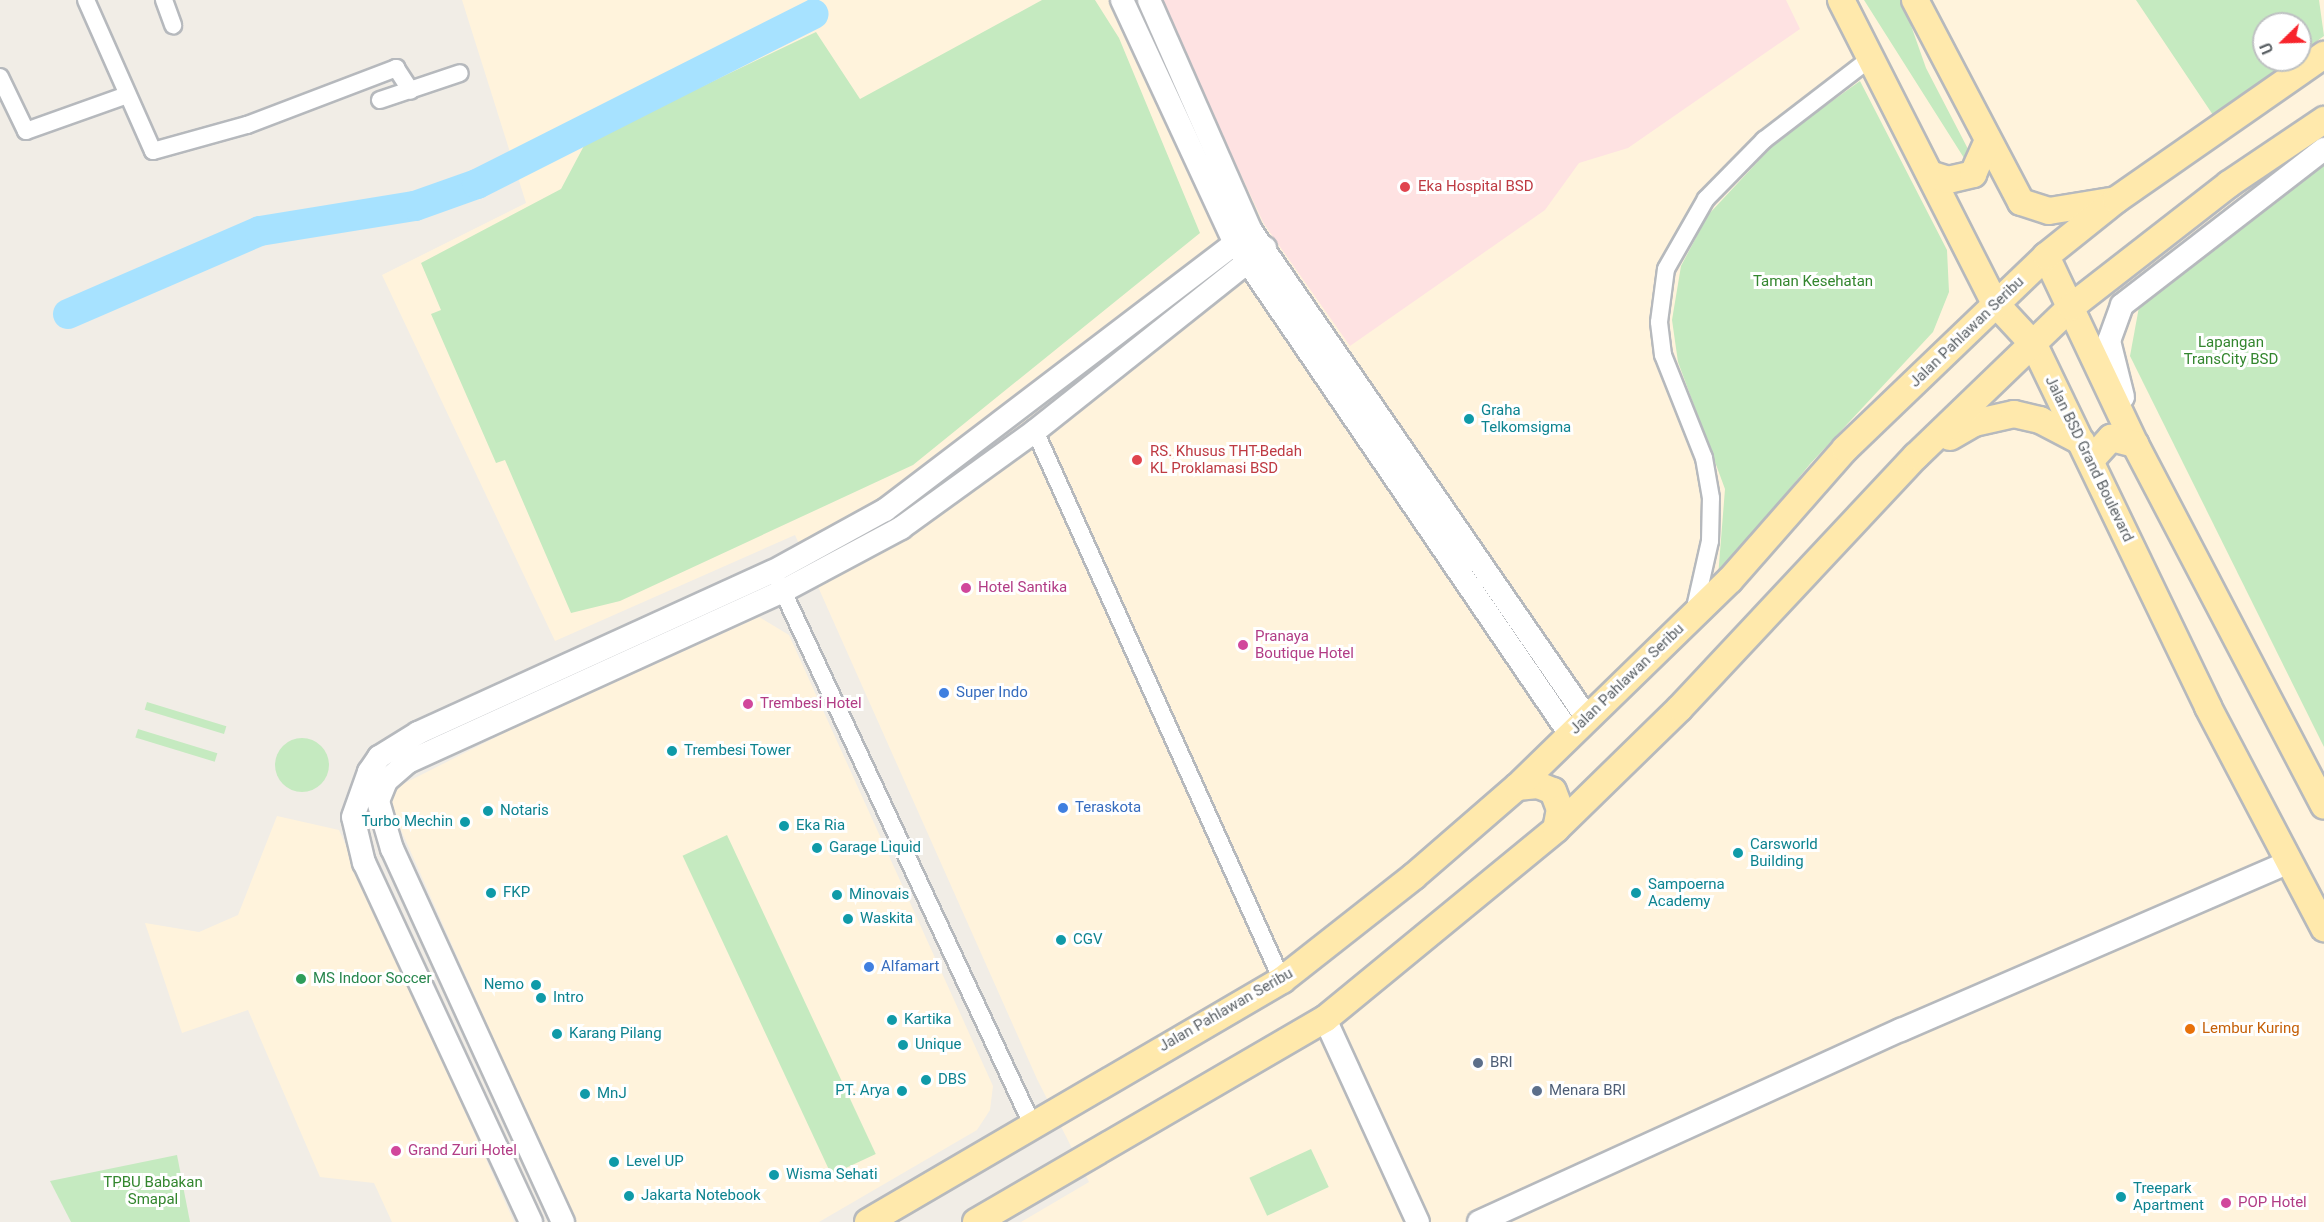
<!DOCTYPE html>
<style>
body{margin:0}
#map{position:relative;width:2324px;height:1222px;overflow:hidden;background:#f1ede6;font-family:Roboto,sans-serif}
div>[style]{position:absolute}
.commercial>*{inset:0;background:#fff3dc}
.medical>*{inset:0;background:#fee2e2}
.green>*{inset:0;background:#c5eac0;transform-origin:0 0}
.round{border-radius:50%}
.river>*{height:30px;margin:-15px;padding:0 15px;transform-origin:15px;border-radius:15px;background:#a7e2ff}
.roads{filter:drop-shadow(2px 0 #b6b9bd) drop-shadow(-2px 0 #b6b9bd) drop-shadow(0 2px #b6b9bd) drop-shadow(0 -2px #b6b9bd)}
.street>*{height:16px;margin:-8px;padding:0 8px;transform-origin:8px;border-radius:8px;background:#fff}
.secondary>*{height:22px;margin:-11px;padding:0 11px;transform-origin:11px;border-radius:11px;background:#fff}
.primary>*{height:26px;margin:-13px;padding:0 13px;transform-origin:13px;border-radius:13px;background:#ffe9ac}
.dots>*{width:16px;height:16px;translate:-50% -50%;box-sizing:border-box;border:3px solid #fff;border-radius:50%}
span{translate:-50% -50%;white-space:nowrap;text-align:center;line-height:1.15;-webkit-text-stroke:6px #fff;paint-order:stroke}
.health-label{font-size:15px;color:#be3a42}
.left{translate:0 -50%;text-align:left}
.park-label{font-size:15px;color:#33862e}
.street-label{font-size:15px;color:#5d6367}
.culture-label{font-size:15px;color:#0d838f}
.right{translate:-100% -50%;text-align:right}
.hotel-label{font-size:15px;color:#b23c85}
.shop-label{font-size:15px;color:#366cbe}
.leisure-label{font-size:15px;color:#27864d}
.food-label{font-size:15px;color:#c56008}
.service-label{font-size:15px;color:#4e5e75}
.north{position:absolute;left:2252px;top:12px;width:60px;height:60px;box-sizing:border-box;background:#fff;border:2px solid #bec1c2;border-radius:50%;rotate:247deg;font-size:16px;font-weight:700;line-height:24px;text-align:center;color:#5d6367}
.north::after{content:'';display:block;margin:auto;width:21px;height:27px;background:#f8242b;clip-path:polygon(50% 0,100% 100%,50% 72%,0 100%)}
</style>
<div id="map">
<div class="commercial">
<div style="clip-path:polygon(evenodd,462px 0,2324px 0,2324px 1222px,1021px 1222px,1089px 1182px,1037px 1079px,795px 535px,555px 641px,382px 275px,526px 203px,462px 0,2264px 24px,2300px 24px,2300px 60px,2264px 60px,2264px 24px)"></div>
<div style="clip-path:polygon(759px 617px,789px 635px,993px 1086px,990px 1110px,977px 1130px,819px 1222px,575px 1222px,389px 803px,399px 786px,508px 731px)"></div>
<div style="clip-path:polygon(277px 816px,339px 830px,514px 1222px,392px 1222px,374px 1183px,320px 1177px,248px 1010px,182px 1033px,145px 923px,199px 932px,238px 915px)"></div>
</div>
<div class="medical">
<div style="clip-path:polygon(1159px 0,1786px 0,1800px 29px,1628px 148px,1579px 163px,1545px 210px,1350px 346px,1264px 224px)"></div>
</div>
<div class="green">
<div style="clip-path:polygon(1042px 0,1095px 0,1119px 38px,1200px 233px,913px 465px,620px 601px,571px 613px,505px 460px,496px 463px,431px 314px,441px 310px,421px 263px,561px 189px,586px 142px,816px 32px,860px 99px)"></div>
<div style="clip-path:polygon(1864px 0,1902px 0,1926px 68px,1968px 149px,1964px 158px)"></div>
<div style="clip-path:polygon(2136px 0,2319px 0,2324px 36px,2300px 53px,2300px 24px,2264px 24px,2264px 60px,2290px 60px,2213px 115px)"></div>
<div style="clip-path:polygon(1860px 81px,1947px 250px,1949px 292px,1933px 332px,1810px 464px,1718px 577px,1725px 489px,1678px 362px,1672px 320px,1681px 266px,1708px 215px,1778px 140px)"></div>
<div style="clip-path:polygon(2324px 158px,2324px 747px,2130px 356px,2139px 307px,2270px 195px)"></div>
<div style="left:147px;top:702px;width:83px;height:8px;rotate:17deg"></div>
<div style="left:138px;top:729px;width:83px;height:9px;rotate:17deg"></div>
<div class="round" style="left:275px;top:738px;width:54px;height:54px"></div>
<div style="left:727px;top:835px;width:352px;height:49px;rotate:65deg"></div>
<div style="left:1311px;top:1149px;width:42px;height:68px;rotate:65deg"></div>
<div style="clip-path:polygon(177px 1155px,190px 1222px,71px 1222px,50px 1181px)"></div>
</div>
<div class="river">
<div style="left:68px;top:314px;width:209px;rotate:-23.4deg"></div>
<div style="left:260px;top:231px;width:157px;rotate:-9.2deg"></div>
<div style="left:415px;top:206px;width:66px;rotate:-19.5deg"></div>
<div style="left:477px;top:184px;width:377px;rotate:-26.8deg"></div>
</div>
<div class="roads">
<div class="street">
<div style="left:86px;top:0;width:165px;rotate:66.1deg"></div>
<div style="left:153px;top:151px;width:98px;rotate:-15.5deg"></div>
<div style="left:247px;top:125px;width:160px;rotate:-20.9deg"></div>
<div style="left:396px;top:68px;width:27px;rotate:57deg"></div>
<div style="left:164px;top:0;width:27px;rotate:70deg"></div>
<div style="left:0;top:77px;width:60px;rotate:64.3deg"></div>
<div style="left:26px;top:131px;width:107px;rotate:-19.6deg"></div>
<div style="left:380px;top:100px;width:84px;rotate:-18.6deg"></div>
<div style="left:1035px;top:431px;width:602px;rotate:65.78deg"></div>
<div style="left:779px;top:583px;width:597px;rotate:64.94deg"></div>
<div style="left:1694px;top:612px;width:73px;rotate:-77.3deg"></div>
<div style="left:1710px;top:541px;width:43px;rotate:-88.7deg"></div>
<div style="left:1711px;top:498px;width:41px;rotate:-99.9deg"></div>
<div style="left:1704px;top:458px;width:111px;rotate:-111.7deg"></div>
<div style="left:1663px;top:355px;width:33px;rotate:-97deg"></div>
<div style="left:1659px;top:322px;width:53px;rotate:-82.5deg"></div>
<div style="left:1666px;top:269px;width:81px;rotate:-60.3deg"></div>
<div style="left:1706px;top:199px;width:83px;rotate:-45.5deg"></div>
<div style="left:1764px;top:140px;width:135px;rotate:-37.5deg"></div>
</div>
<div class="secondary">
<div style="left:1122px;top:0;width:268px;rotate:65.1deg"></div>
<div style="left:1235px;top:243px;width:594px;rotate:55.7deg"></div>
<div style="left:1149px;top:0;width:253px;rotate:66.2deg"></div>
<div style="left:1251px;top:231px;width:592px;rotate:55.4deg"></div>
<div style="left:2123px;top:397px;width:58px;rotate:-104deg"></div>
<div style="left:2109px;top:341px;width:38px;rotate:-70deg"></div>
<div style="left:2122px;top:305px;width:255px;rotate:-37.7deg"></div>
<div style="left:1325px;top:1019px;width:223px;rotate:65.4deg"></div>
<div style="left:531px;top:1222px;width:396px;rotate:-114.9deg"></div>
<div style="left:364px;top:863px;width:47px;rotate:-103.4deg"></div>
<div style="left:353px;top:817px;width:48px;rotate:-70.4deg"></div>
<div style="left:369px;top:772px;width:18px;rotate:-56deg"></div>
<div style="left:379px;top:757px;width:46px;rotate:-31.6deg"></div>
<div style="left:418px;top:733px;width:389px;rotate:-24.5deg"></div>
<div style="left:772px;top:572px;width:129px;rotate:-28.8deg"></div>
<div style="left:885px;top:510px;width:460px;rotate:-37.3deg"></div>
<div style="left:563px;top:1222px;width:410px;rotate:-114.6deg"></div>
<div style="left:392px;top:849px;width:50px;rotate:-106.3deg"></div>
<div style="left:378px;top:801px;width:22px;rotate:-68deg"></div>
<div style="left:386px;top:781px;width:29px;rotate:-41deg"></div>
<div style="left:408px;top:762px;width:412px;rotate:-24.5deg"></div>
<div style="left:783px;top:591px;width:134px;rotate:-28.1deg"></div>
<div style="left:901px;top:528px;width:165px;rotate:-35.9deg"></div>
<div style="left:1035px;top:431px;width:294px;rotate:-38.5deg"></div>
<div style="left:1479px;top:1222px;width:464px;rotate:-24.5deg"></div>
<div style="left:1901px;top:1030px;width:423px;rotate:-23.4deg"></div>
</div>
<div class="primary">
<div style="left:1841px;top:0;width:340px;rotate:63.1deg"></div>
<div style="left:1995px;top:303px;width:57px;rotate:47.1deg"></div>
<div style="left:2034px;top:345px;width:402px;rotate:64.3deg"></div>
<div style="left:2208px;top:707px;width:250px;rotate:62.3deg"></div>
<div style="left:1915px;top:0;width:228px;rotate:62.3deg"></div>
<div style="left:2021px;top:202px;width:29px;rotate:18deg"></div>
<div style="left:2049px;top:211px;width:62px;rotate:-9.3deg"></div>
<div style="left:1933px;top:175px;width:16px;rotate:18deg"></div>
<div style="left:1948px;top:180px;width:26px;rotate:-13deg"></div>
<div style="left:1973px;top:174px;width:35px;rotate:-66deg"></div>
<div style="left:2046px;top:256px;width:208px;rotate:64.7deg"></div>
<div style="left:2135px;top:444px;width:408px;rotate:62.4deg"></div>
<div style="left:1950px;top:437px;width:28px;rotate:-30deg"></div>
<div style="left:1974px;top:423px;width:41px;rotate:-12.7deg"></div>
<div style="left:2014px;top:414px;width:27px;rotate:13deg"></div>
<div style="left:2040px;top:420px;width:47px;rotate:27.6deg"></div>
<div style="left:2091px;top:460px;width:30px;rotate:-48deg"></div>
<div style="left:2111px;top:438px;width:25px;rotate:14deg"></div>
<div style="left:1517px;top:787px;width:21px;rotate:-5deg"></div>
<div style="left:1538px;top:785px;width:16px;rotate:22deg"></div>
<div style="left:1553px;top:791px;width:19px;rotate:69deg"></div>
<div style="left:1560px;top:809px;width:20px;rotate:101deg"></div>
<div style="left:868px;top:1222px;width:480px;rotate:-30.3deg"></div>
<div style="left:1282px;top:980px;width:167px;rotate:-38.2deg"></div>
<div style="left:1413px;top:877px;width:138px;rotate:-40.9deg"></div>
<div style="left:1517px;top:787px;width:297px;rotate:-44.2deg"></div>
<div style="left:1730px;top:580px;width:174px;rotate:-48.7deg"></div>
<div style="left:1845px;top:449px;width:279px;rotate:-43.8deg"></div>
<div style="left:2046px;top:256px;width:90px;rotate:-38.7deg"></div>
<div style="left:2116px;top:200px;width:254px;rotate:-34.9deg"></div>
<div style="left:976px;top:1222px;width:404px;rotate:-30.2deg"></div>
<div style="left:1325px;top:1019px;width:299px;rotate:-39.4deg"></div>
<div style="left:1556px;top:829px;width:173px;rotate:-44.3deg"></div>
<div style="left:1680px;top:708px;width:345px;rotate:-46.9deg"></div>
<div style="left:1916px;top:456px;width:215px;rotate:-43.9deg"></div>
<div style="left:2071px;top:307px;width:200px;rotate:-37.9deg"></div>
<div style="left:2229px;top:184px;width:115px;rotate:-34deg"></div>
</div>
</div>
<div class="dots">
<div style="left:1405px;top:187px;background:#e0444e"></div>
<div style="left:1469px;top:419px;background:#0f9aa8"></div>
<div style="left:1137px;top:460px;background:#e0444e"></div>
<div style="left:966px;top:588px;background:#d1479c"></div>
<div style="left:1243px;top:645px;background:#d1479c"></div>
<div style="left:944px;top:693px;background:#3f7fe0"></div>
<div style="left:748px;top:704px;background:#d1479c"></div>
<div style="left:672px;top:751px;background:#0f9aa8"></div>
<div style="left:1063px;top:808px;background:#3f7fe0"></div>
<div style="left:488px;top:811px;background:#0f9aa8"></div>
<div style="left:465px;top:822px;background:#0f9aa8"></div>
<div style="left:784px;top:826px;background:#0f9aa8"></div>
<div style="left:817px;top:848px;background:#0f9aa8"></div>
<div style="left:1738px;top:853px;background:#0f9aa8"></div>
<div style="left:491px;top:893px;background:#0f9aa8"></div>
<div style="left:1636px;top:893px;background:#0f9aa8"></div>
<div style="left:837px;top:895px;background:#0f9aa8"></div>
<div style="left:848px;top:919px;background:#0f9aa8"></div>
<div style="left:1061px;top:940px;background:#0f9aa8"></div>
<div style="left:869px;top:967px;background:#3f7fe0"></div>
<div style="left:301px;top:979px;background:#2e9e5b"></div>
<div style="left:536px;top:985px;background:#0f9aa8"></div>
<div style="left:541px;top:998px;background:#0f9aa8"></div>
<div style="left:892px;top:1020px;background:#0f9aa8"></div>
<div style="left:2190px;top:1029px;background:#e8710a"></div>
<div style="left:557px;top:1034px;background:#0f9aa8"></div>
<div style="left:903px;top:1045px;background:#0f9aa8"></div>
<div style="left:1478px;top:1063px;background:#5c6f8a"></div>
<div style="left:926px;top:1080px;background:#0f9aa8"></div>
<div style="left:902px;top:1091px;background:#0f9aa8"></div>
<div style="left:1537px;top:1091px;background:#5c6f8a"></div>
<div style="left:585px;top:1094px;background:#0f9aa8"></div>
<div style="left:396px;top:1151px;background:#d1479c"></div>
<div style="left:614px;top:1162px;background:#0f9aa8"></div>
<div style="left:774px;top:1175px;background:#0f9aa8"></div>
<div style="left:629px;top:1196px;background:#0f9aa8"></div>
<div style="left:2121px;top:1197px;background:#0f9aa8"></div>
<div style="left:2226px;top:1203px;background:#d1479c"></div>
</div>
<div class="health-label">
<span class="left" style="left:1418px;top:187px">Eka Hospital BSD</span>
<span class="left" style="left:1150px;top:460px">RS. Khusus THT-Bedah<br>KL Proklamasi BSD</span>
</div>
<div class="park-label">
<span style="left:1813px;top:282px">Taman Kesehatan</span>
<span style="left:2231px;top:351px">Lapangan<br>TransCity BSD</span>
<span style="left:153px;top:1191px">TPBU Babakan<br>Smapal</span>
</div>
<div class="street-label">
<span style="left:1967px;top:332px;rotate:-44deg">Jalan Pahlawan Seribu</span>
<span style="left:2089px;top:459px;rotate:64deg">Jalan BSD Grand Boulevard</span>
<span style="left:1627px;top:679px;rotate:-44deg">Jalan Pahlawan Seribu</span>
<span style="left:1226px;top:1010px;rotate:-30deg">Jalan Pahlawan Seribu</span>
</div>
<div class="culture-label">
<span class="left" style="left:1481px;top:419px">Graha<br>Telkomsigma</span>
<span class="left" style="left:684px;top:751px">Trembesi Tower</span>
<span class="left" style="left:500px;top:811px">Notaris</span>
<span class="right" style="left:453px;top:822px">Turbo Mechin</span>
<span class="left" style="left:796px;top:826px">Eka Ria</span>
<span class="left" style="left:1750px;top:853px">Carsworld<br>Building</span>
<span class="left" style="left:829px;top:848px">Garage Liquid</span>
<span class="left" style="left:1648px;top:893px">Sampoerna<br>Academy</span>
<span class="left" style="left:503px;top:893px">FKP</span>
<span class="left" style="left:849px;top:895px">Minovais</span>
<span class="left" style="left:860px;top:919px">Waskita</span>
<span class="left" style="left:1073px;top:940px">CGV</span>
<span class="right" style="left:524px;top:985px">Nemo</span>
<span class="left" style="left:553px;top:998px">Intro</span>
<span class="left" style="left:904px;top:1020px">Kartika</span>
<span class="left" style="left:569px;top:1034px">Karang Pilang</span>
<span class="left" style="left:915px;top:1045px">Unique</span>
<span class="left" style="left:938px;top:1080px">DBS</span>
<span class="right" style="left:890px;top:1091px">PT. Arya</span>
<span class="left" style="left:597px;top:1094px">MnJ</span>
<span class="left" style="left:626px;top:1162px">Level UP</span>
<span class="left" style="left:786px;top:1175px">Wisma Sehati</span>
<span class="left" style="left:2133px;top:1197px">Treepark<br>Apartment</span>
<span class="left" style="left:641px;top:1196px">Jakarta Notebook</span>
</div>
<div class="hotel-label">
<span class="left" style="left:978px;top:588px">Hotel Santika</span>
<span class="left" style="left:1255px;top:645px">Pranaya<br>Boutique Hotel</span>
<span class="left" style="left:760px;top:704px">Trembesi Hotel</span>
<span class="left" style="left:408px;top:1151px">Grand Zuri Hotel</span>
<span class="left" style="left:2238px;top:1203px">POP Hotel</span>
</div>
<div class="shop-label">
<span class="left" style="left:956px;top:693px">Super Indo</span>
<span class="left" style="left:1075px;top:808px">Teraskota</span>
<span class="left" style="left:881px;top:967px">Alfamart</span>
</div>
<div class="leisure-label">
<span class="left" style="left:313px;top:979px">MS Indoor Soccer</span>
</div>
<div class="food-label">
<span class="left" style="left:2202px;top:1029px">Lembur Kuring</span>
</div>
<div class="service-label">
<span class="left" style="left:1490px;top:1063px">BRI</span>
<span class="left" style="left:1549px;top:1091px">Menara BRI</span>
</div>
<div class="north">U</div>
</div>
